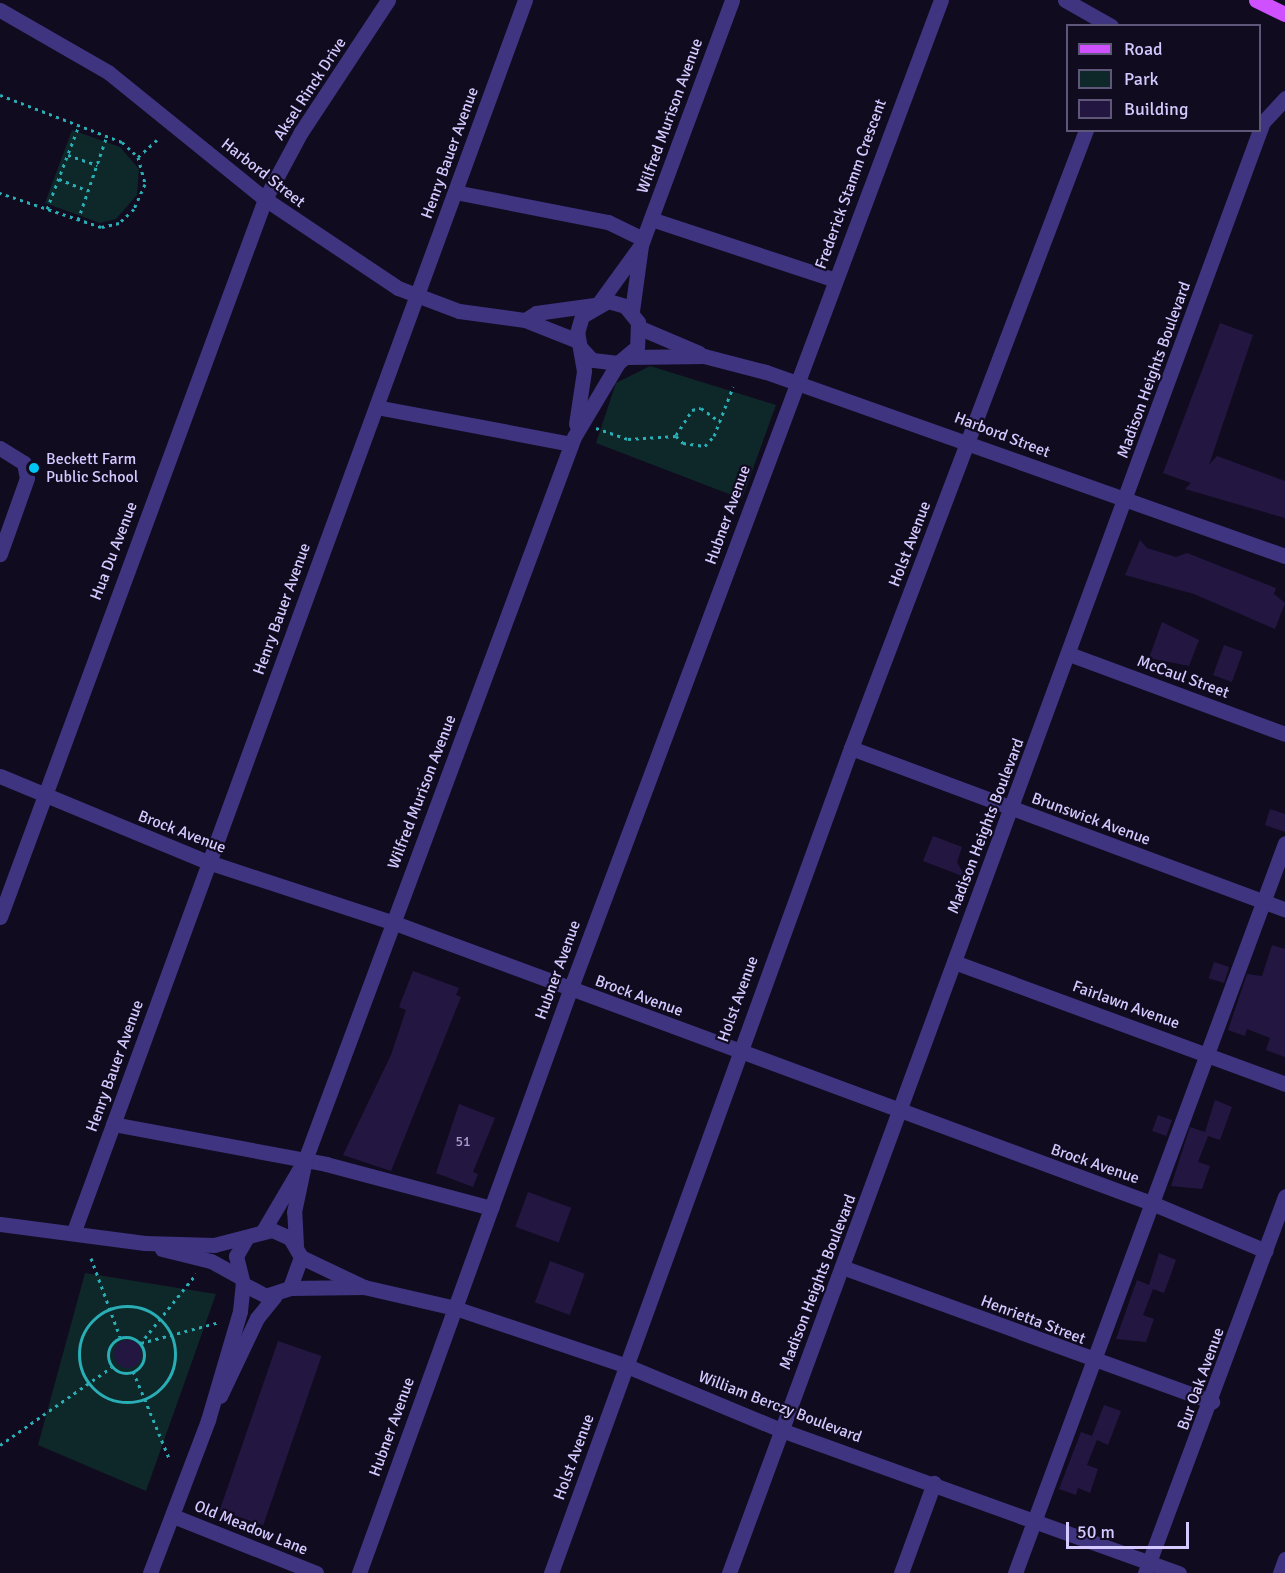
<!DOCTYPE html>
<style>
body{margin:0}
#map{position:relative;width:1285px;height:1573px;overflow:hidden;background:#110b1f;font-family:Signika,sans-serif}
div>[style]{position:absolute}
.green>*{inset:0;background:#0e2729}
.building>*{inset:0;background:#231741;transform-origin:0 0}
.round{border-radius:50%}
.path>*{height:3px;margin-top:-1.5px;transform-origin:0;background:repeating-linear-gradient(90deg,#28aeb4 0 3px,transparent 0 7.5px)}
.path>.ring{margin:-1.5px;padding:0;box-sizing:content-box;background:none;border:3px solid #28aeb4;border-radius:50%}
.minor>*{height:15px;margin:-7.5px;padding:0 7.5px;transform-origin:7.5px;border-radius:7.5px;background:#3f3480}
.major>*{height:15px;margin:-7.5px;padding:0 7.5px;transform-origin:7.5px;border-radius:7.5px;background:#cf50ff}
.dots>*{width:16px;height:16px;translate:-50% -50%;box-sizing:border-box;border:3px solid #110b1f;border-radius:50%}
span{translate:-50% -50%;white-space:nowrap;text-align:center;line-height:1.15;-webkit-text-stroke:4.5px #110b1f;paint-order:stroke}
.number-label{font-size:14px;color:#a89cd0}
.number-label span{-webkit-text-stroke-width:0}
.street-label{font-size:16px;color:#d5c9ff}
.poi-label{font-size:16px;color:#d5c9ff}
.left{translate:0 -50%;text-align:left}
.legend{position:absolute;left:1066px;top:24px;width:195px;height:108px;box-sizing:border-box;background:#110b1f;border:2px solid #5f5779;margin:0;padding:8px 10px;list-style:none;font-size:18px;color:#d5c9ff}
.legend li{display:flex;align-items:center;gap:12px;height:30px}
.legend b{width:30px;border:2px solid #5f5779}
.scale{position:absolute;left:1066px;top:1522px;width:123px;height:27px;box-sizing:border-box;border:3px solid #d5c9ff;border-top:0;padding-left:8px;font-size:18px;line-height:21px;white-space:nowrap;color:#d5c9ff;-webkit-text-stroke:4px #110b1f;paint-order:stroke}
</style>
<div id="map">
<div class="green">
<div style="clip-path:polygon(72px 130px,120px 147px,139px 169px,137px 195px,116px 219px,100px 223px,45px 203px)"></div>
<div style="clip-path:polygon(650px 366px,776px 405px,742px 499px,596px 443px,616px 383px)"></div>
<div style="clip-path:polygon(85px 1273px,216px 1294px,146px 1491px,38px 1445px)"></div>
</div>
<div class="building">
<div style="clip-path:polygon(1220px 323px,1253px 335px,1209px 465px,1217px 456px,1285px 481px,1285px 518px,1185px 489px,1191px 483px,1163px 473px)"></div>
<div style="clip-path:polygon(1140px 540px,1147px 548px,1176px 557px,1187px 553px,1276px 588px,1274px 594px,1285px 603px,1275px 629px,1194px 594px,1125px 575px)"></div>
<div style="clip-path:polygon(1162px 622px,1199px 640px,1189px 666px,1149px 658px)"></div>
<div style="left:1224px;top:645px;width:20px;height:32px;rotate:20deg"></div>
<div style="clip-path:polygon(1270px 809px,1285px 814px,1285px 832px,1265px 825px)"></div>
<div style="clip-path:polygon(933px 836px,962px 847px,957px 862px,965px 877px,923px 861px)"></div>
<div style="clip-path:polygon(1272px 945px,1285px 949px,1285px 1057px,1266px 1050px,1270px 1038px,1247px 1029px,1245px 1036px,1228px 1030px,1247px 974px,1262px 976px)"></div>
<div style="left:1214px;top:962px;width:16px;height:17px;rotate:18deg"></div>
<div style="clip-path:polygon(413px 971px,459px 988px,456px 995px,461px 997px,391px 1171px,343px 1155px,391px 1055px,406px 1010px,399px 1007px)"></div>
<div style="clip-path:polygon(1215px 1100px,1232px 1107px,1220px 1140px,1208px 1136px,1198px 1162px,1210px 1166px,1202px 1189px,1171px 1186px,1190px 1127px,1205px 1132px)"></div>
<div style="clip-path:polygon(459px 1104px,495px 1118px,473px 1172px,478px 1174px,473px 1187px,436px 1173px)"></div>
<div style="left:1158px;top:1115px;width:15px;height:17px;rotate:20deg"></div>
<div style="left:528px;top:1192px;width:46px;height:37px;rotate:20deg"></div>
<div style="clip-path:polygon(1159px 1253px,1176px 1260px,1164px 1293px,1153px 1289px,1143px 1315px,1154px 1319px,1146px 1342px,1116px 1339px,1137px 1280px,1149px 1285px)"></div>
<div style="left:550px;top:1261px;width:37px;height:44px;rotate:20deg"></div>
<div class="round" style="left:114px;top:1340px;width:28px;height:28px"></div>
<div style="left:278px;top:1341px;width:46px;height:179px;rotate:19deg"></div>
<div style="clip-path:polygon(1104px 1405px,1121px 1411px,1108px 1445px,1097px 1440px,1087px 1465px,1098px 1469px,1090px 1493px,1078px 1488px,1076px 1495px,1059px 1489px,1081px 1432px,1092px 1436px)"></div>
</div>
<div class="path">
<div style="left:0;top:95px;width:131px;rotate:21.1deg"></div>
<div style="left:122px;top:142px;width:22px;rotate:43deg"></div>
<div style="left:138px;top:157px;width:28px;rotate:75deg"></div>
<div style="left:145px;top:184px;width:27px;rotate:114deg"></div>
<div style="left:134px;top:209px;width:21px;rotate:137deg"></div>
<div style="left:119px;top:223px;width:18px;rotate:167deg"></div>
<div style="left:101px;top:227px;width:107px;rotate:-161.4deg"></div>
<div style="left:68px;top:155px;width:31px;rotate:19deg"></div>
<div style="left:138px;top:157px;width:27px;rotate:-42deg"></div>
<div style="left:59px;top:179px;width:31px;rotate:22deg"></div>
<div style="left:47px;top:209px;width:90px;rotate:-69.1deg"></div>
<div style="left:78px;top:220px;width:89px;rotate:-71deg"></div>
<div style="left:596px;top:428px;width:34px;rotate:19deg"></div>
<div style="left:628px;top:439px;width:48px;rotate:-3.6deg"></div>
<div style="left:676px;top:436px;width:10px;rotate:45deg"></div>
<div style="left:683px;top:443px;width:22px;rotate:8deg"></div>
<div style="left:705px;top:446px;width:13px;rotate:-48deg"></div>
<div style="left:714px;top:436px;width:53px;rotate:-68.8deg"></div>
<div style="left:676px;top:435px;width:30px;rotate:-57deg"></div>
<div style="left:692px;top:410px;width:9px;rotate:-13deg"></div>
<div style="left:701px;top:408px;width:24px;rotate:36deg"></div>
<div style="left:91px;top:1258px;width:84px;rotate:69.8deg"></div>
<div class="ring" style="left:79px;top:1306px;width:93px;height:93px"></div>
<div class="ring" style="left:108px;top:1337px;width:33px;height:33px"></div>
<div style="left:141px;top:1343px;width:82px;rotate:-14.9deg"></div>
<div style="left:140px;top:1344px;width:90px;rotate:-51.3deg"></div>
<div style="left:133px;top:1371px;width:94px;rotate:67.5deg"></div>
<div style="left:0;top:1445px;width:136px;rotate:-34.9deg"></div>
</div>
<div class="minor">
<div style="left:1065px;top:0;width:53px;rotate:29.5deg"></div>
<div style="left:0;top:10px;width:125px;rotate:29.9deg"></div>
<div style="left:108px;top:72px;width:202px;rotate:39deg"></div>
<div style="left:265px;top:199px;width:160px;rotate:33.8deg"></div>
<div style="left:398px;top:288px;width:65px;rotate:20.7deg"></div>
<div style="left:459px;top:311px;width:67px;rotate:7.8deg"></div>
<div style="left:525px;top:320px;width:57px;rotate:21.6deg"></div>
<div style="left:455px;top:192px;width:156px;rotate:11.1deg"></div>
<div style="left:608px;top:222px;width:39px;rotate:26deg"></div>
<div style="left:651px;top:219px;width:194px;rotate:18.3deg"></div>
<div style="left:599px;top:303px;width:72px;rotate:-54.1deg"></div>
<div style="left:641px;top:245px;width:261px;rotate:-69.6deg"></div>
<div style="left:632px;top:311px;width:67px;rotate:-82.2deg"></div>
<div style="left:525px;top:320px;width:13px;rotate:-32deg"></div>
<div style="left:536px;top:313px;width:59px;rotate:-7.9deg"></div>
<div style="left:640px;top:328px;width:64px;rotate:23deg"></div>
<div style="left:629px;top:357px;width:75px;rotate:-0.8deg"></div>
<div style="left:704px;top:356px;width:64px;rotate:14.5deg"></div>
<div style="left:766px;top:372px;width:551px;rotate:19.52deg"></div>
<div style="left:376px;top:407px;width:198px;rotate:10.7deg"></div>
<div style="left:576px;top:424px;width:54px;rotate:-81.4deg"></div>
<div style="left:584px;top:371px;width:39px;rotate:-100deg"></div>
<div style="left:577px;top:333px;width:18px;rotate:-74deg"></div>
<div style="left:582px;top:316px;width:30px;rotate:-30deg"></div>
<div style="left:608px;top:301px;width:18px;rotate:16deg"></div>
<div style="left:625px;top:306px;width:21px;rotate:51deg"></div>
<div style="left:638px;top:322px;width:25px;rotate:92deg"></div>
<div style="left:637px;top:347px;width:25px;rotate:140deg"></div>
<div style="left:618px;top:363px;width:26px;rotate:-173deg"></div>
<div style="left:592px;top:360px;width:18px;rotate:-133deg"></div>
<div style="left:0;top:448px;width:28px;rotate:32deg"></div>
<div style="left:24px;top:463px;width:15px;rotate:79deg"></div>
<div style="left:27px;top:478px;width:81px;rotate:109.6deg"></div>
<div style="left:1069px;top:654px;width:230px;rotate:20.3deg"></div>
<div style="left:851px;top:748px;width:463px;rotate:20.4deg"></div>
<div style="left:0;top:776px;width:225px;rotate:22.5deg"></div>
<div style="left:208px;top:862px;width:194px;rotate:18.1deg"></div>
<div style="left:392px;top:922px;width:813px;rotate:20.31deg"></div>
<div style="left:1154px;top:1204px;width:121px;rotate:22.8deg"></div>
<div style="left:0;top:917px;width:765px;rotate:-69.74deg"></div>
<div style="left:265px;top:199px;width:76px;rotate:-61.8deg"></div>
<div style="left:301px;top:132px;width:158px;rotate:-56.6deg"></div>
<div style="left:954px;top:962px;width:353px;rotate:20.2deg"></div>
<div style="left:113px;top:1124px;width:217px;rotate:10.6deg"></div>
<div style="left:326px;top:1164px;width:171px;rotate:14.9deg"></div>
<div style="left:0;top:1224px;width:146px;rotate:7.5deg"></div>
<div style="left:145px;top:1243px;width:69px;rotate:1.7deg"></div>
<div style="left:214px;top:1245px;width:60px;rotate:-14.5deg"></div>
<div style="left:272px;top:1230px;width:20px;rotate:24deg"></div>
<div style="left:290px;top:1238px;width:22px;rotate:60deg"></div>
<div style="left:301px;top:1257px;width:33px;rotate:110deg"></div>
<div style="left:290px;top:1288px;width:25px;rotate:162deg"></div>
<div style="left:266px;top:1296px;width:26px;rotate:-152deg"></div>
<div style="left:243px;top:1284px;width:29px;rotate:-104deg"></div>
<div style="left:236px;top:1256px;width:20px;rotate:-60deg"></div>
<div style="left:74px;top:1231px;width:1311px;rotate:-69.88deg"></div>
<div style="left:263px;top:1231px;width:79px;rotate:-59.5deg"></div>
<div style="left:296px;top:1245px;width:33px;rotate:-93deg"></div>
<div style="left:294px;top:1212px;width:53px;rotate:-78.1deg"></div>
<div style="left:305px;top:1160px;width:771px;rotate:-69.59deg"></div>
<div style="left:574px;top:437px;width:86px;rotate:-59.3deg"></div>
<div style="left:162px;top:1249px;width:50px;rotate:13.8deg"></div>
<div style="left:211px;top:1261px;width:31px;rotate:29deg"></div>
<div style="left:301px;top:1257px;width:70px;rotate:25.5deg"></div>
<div style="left:842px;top:1267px;width:394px;rotate:20deg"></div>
<div style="left:290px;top:1288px;width:74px;rotate:-0.8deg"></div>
<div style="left:364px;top:1287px;width:93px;rotate:13deg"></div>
<div style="left:455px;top:1308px;width:182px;rotate:18.6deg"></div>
<div style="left:627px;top:1366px;width:167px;rotate:22.6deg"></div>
<div style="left:781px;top:1430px;width:423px;rotate:19.8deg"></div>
<div style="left:220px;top:1396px;width:86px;rotate:-64.6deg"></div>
<div style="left:257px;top:1318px;width:28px;rotate:-51deg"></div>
<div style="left:173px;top:1516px;width:154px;rotate:21.7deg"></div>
<div style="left:150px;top:1573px;width:164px;rotate:-69.2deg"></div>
<div style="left:208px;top:1420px;width:114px;rotate:-73.6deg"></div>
<div style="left:240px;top:1311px;width:27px;rotate:-84deg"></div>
<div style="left:359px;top:1573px;width:620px;rotate:-70.1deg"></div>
<div style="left:570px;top:990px;width:1057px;rotate:-69.46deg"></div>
<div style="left:551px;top:1573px;width:878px;rotate:-70.02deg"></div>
<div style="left:851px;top:748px;width:661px;rotate:-69.18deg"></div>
<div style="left:729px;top:1573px;width:1546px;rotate:-69.8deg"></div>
<div style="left:1263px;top:122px;width:33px;rotate:-47deg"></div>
<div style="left:901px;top:1573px;width:96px;rotate:-69.9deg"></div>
<div style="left:1015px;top:1573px;width:778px;rotate:-69.7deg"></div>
<div style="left:1145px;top:1573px;width:402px;rotate:-69.6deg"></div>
<div style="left:1280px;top:1573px;width:15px;rotate:-70deg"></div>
</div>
<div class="major">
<div style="left:1256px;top:0;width:32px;rotate:26deg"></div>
</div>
<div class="dots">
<div style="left:34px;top:468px;background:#00c4f4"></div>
</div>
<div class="number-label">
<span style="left:463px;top:1142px">51</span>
</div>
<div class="street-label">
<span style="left:310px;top:89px;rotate:-57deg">Aksel Rinck Drive</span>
<span style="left:670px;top:116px;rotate:-70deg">Wilfred Murison Avenue</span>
<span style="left:450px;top:153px;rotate:-70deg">Henry Bauer Avenue</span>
<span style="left:263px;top:173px;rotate:38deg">Harbord Street</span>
<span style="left:851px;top:184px;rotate:-70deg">Frederick Stamm Crescent</span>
<span style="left:1154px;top:370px;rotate:-70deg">Madison Heights Boulevard</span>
<span style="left:1002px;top:435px;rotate:21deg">Harbord Street</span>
<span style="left:728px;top:515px;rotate:-70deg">Hubner Avenue</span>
<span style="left:910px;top:544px;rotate:-69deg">Holst Avenue</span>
<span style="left:114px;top:551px;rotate:-69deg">Hua Du Avenue</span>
<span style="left:282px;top:609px;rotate:-70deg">Henry Bauer Avenue</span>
<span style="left:1183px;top:677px;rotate:20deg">McCaul Street</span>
<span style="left:422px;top:792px;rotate:-69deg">Wilfred Murison Avenue</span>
<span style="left:1091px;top:819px;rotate:20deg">Brunswick Avenue</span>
<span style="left:986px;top:826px;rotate:-69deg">Madison Heights Boulevard</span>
<span style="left:182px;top:832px;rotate:21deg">Brock Avenue</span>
<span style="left:558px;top:970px;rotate:-70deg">Hubner Avenue</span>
<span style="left:639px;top:996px;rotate:20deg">Brock Avenue</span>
<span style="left:738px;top:999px;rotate:-70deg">Holst Avenue</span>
<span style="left:1126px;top:1005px;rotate:20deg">Fairlawn Avenue</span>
<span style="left:115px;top:1066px;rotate:-70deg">Henry Bauer Avenue</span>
<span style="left:1095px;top:1164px;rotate:19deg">Brock Avenue</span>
<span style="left:818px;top:1282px;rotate:-69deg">Madison Heights Boulevard</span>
<span style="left:1033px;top:1320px;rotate:21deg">Henrietta Street</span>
<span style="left:1201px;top:1379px;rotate:-70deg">Bur Oak Avenue</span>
<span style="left:780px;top:1407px;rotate:21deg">William Berczy Boulevard</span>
<span style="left:392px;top:1427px;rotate:-70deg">Hubner Avenue</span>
<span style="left:574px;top:1457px;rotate:-70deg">Holst Avenue</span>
<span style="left:251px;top:1528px;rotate:22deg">Old Meadow Lane</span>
</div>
<div class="poi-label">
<span class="left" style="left:46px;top:468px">Beckett Farm<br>Public School</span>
</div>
<ul class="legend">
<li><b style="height:8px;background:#cf50ff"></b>Road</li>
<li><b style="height:16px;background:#0e2729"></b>Park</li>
<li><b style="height:16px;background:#231741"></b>Building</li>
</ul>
<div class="scale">50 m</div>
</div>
